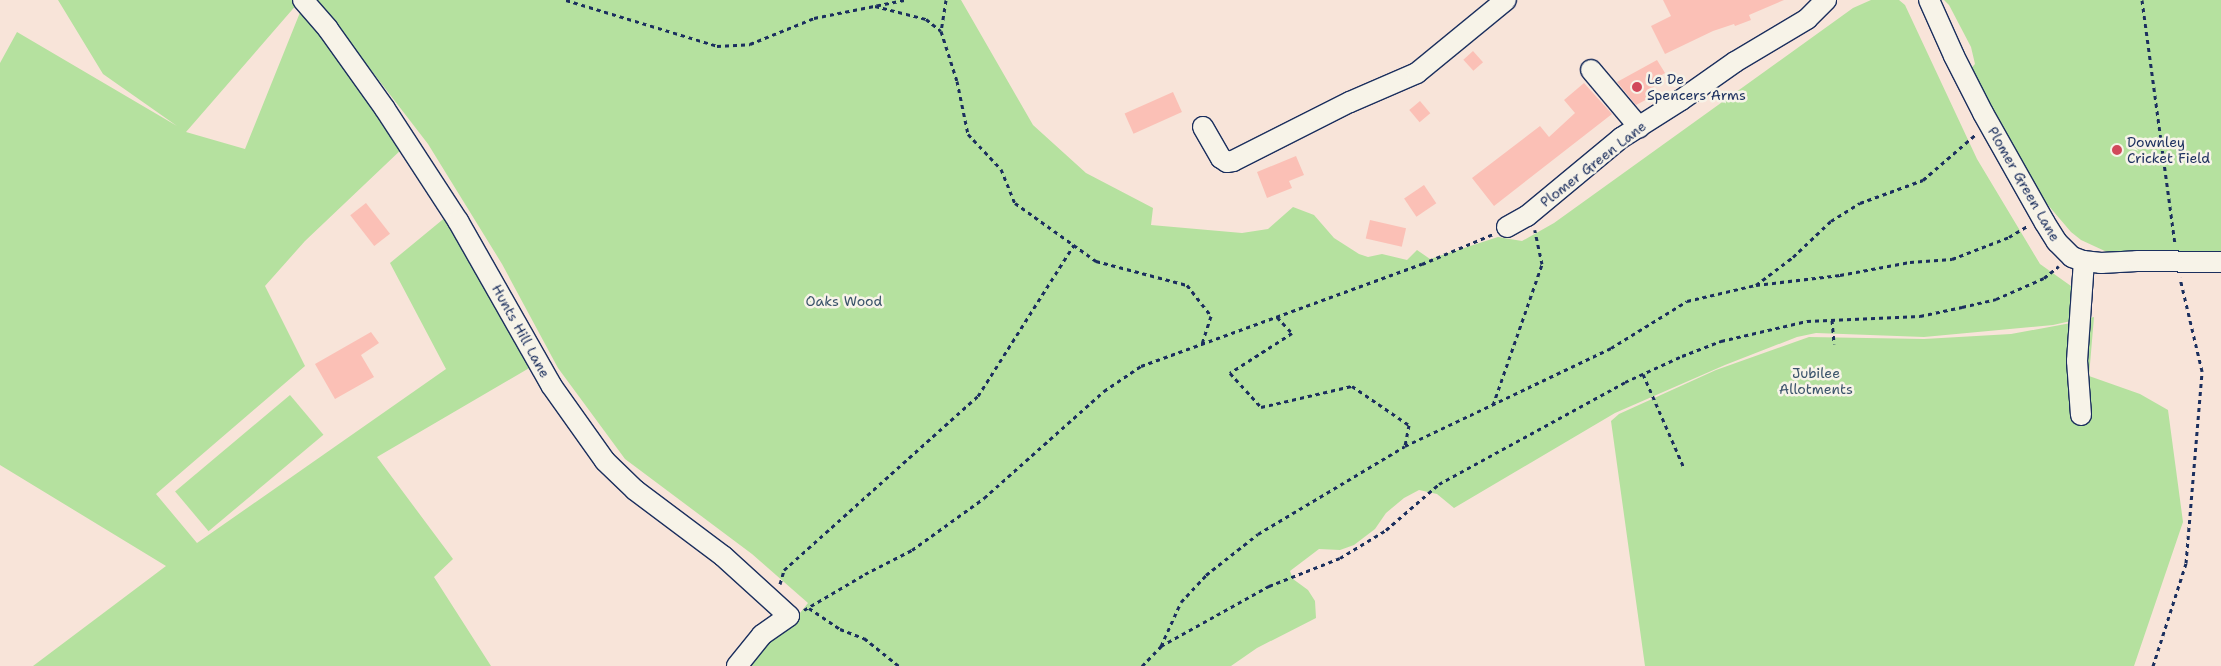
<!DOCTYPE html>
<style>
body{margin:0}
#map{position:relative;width:2221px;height:666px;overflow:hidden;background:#f8e4d9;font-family:"Shantell Sans",sans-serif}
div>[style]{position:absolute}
.green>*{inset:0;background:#b5e19f;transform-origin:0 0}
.building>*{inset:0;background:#fbc0b6;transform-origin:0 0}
.path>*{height:3px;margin-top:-1.5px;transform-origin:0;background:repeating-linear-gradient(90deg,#1b2f5e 0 4px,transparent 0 8px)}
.roads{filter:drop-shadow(1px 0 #1b2f5e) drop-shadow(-1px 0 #1b2f5e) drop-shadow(0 1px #1b2f5e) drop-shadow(0 -1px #1b2f5e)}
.minor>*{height:20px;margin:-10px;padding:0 10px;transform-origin:10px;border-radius:10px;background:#f7f3e8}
.dots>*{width:14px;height:14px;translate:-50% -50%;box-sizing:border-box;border:2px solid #f7f3e8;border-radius:50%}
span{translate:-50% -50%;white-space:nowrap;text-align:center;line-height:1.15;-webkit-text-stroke:5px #f7f3e8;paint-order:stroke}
.poi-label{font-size:14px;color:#1b2f5e}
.left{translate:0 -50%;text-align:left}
.street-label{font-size:14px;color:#1b2f5e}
.park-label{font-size:14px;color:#3a536b}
</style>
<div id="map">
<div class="green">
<div style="clip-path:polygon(58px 0,294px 0,298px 3px,186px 132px,245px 149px,301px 10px,404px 147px,305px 241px,265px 286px,305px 366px,156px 494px,197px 543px,446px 369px,390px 263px,447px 216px,507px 329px,531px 367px,377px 457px,453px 559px,434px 577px,491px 666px,33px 666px,166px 566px,0 465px,0 63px,17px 32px,177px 126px,103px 74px)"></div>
<div style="clip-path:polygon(317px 0,961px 0,1033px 125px,1086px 173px,1153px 208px,1151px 225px,1242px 233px,1268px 229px,1293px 207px,1314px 215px,1334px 238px,1359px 254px,1368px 257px,1382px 254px,1407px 260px,1417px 250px,1430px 259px,1498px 237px,1522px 241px,1554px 223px,1853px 8px,1871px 0,1899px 0,1905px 5px,1977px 159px,2040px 264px,2078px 291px,2071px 321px,2053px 325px,1924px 337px,1816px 333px,1797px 337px,1725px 365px,1615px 413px,1454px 508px,1437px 494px,1419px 490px,1404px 498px,1386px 513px,1375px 529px,1354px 545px,1340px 550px,1319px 549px,1290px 571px,1293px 579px,1308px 590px,1315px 601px,1316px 618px,1257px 648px,1231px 666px,744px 666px,776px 629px,796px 618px,808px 603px,752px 554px,625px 459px,558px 368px,502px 264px,428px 144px)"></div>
<div style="clip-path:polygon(1944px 0,2221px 0,2221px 253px,2107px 252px,2081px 240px,2071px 232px,2042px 198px,1968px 72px,1975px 64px,1971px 47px,1949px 5px)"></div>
<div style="clip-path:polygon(2094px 317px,2089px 376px,2140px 394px,2168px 410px,2183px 522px,2134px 666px,1645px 666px,1611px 421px,1619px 414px,1716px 370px,1809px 337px,1924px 339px,2011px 334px,2071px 323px)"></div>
<div style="left:290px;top:395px;width:52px;height:150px;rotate:50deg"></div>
</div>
<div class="building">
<div style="clip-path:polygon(1663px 0,1784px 0,1749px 15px,1751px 20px,1735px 26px,1734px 24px,1713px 31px,1665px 54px,1651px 26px,1671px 16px)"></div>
<div style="left:1473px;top:51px;width:15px;height:13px;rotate:48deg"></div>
<div style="clip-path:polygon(1657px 60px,1665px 73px,1653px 80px,1656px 85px,1653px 87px,1657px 94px,1636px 105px,1617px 82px)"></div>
<div style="clip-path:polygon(1584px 83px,1612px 114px,1494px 206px,1472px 178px,1540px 126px,1549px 137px,1575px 113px,1564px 100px)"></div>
<div style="left:1173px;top:92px;width:22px;height:53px;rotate:66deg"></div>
<div style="left:1420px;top:101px;width:16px;height:14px;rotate:50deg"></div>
<div style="clip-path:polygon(1296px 156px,1304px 175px,1289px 181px,1292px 188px,1267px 198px,1257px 172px)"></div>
<div style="left:1424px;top:185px;width:22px;height:24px;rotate:56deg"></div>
<div style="left:366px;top:203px;width:39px;height:20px;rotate:52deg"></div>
<div style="left:1370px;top:220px;width:37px;height:19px;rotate:13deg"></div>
<div style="clip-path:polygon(371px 332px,379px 343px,361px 355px,374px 377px,335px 399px,315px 364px)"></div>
</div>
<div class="path">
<div style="left:566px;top:0;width:158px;rotate:16.9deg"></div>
<div style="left:717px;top:46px;width:33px;rotate:-3deg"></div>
<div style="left:750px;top:44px;width:69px;rotate:-22.1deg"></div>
<div style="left:814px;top:18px;width:92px;rotate:-11.3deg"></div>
<div style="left:946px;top:0;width:31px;rotate:99deg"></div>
<div style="left:941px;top:31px;width:52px;rotate:72.3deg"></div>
<div style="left:957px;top:81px;width:54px;rotate:78.3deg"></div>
<div style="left:968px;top:134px;width:48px;rotate:46.7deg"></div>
<div style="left:1001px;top:169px;width:37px;rotate:68deg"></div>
<div style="left:1015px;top:203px;width:100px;rotate:35.6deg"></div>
<div style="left:1096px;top:261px;width:94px;rotate:14.8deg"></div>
<div style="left:1187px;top:285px;width:39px;rotate:52deg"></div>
<div style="left:1211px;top:316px;width:28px;rotate:108deg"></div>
<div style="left:2142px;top:0;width:247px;rotate:82.3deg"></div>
<div style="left:875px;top:6px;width:53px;rotate:14.3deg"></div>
<div style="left:926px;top:19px;width:19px;rotate:39deg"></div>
<div style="left:1756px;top:285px;width:46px;rotate:-37.1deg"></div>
<div style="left:1793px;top:257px;width:52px;rotate:-43.5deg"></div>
<div style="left:1831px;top:221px;width:34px;rotate:-32deg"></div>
<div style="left:1860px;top:203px;width:67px;rotate:-20.1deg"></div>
<div style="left:1923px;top:180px;width:69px;rotate:-40.9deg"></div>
<div style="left:1277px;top:317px;width:22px;rotate:47deg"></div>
<div style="left:1292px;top:333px;width:74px;rotate:147.2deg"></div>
<div style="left:1230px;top:373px;width:46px;rotate:47.6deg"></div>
<div style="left:1261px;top:407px;width:93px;rotate:-13deg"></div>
<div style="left:1352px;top:386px;width:69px;rotate:34.4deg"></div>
<div style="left:1409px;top:425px;width:21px;rotate:101deg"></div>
<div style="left:1832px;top:320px;width:24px;rotate:85deg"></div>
<div style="left:1643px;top:374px;width:103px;rotate:66.4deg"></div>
<div style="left:1493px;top:405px;width:149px;rotate:-70.8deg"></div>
<div style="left:1542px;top:264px;width:35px;rotate:-102deg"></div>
<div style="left:780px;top:584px;width:15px;rotate:-74deg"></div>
<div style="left:784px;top:570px;width:261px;rotate:-41.9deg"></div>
<div style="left:978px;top:396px;width:179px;rotate:-57.6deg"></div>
<div style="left:809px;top:608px;width:37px;rotate:34deg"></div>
<div style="left:840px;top:629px;width:26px;rotate:21deg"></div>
<div style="left:864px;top:638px;width:45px;rotate:38.7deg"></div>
<div style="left:804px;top:610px;width:71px;rotate:-30.5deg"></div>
<div style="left:865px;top:574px;width:53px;rotate:-27.1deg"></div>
<div style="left:912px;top:550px;width:89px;rotate:-35.8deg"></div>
<div style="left:984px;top:498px;width:161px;rotate:-41.7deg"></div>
<div style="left:1104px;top:391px;width:45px;rotate:-34deg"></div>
<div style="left:1141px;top:366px;width:299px;rotate:-20deg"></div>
<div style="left:1422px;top:264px;width:77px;rotate:-22.9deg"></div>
<div style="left:1161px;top:646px;width:48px;rotate:-65.6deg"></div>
<div style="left:1181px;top:602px;width:37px;rotate:-47deg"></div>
<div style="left:1206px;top:575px;width:66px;rotate:-38.3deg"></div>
<div style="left:1258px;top:534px;width:171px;rotate:-30.9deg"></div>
<div style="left:1405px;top:446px;width:228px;rotate:-25.4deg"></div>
<div style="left:1611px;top:348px;width:89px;rotate:-31.7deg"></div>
<div style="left:1687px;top:301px;width:71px;rotate:-13.1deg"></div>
<div style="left:1756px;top:285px;width:85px;rotate:-6.8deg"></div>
<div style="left:1840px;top:275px;width:71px;rotate:-10.5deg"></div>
<div style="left:1910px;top:262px;width:42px;rotate:-4.1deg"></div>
<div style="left:1952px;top:259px;width:61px;rotate:-21.1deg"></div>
<div style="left:2009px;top:237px;width:21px;rotate:-31deg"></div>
<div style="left:1142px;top:666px;width:28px;rotate:-46deg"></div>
<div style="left:1161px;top:646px;width:124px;rotate:-29.1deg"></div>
<div style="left:1269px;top:586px;width:76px;rotate:-21.5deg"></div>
<div style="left:1340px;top:558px;width:54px;rotate:-31.3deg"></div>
<div style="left:1386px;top:530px;width:70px;rotate:-41deg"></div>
<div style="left:1439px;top:484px;width:212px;rotate:-28.7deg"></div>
<div style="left:1625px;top:382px;width:63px;rotate:-24.5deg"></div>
<div style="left:1682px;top:356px;width:42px;rotate:-21deg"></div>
<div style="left:1721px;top:341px;width:88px;rotate:-13.1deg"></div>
<div style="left:1807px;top:321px;width:113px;rotate:-2.5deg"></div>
<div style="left:1920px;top:316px;width:43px;rotate:-12.1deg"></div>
<div style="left:1962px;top:307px;width:35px;rotate:-13deg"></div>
<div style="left:1996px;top:299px;width:52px;rotate:-23.6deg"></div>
<div style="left:2044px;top:278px;width:19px;rotate:-39deg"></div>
<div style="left:2153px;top:666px;width:108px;rotate:-72.2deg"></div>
<div style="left:2186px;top:563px;width:193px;rotate:-85.2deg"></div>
<div style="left:2202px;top:371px;width:96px;rotate:-103.3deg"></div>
</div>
<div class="roads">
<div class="minor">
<div style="left:303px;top:0;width:38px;rotate:49deg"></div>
<div style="left:328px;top:29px;width:98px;rotate:54.5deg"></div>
<div style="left:385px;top:109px;width:134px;rotate:56.9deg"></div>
<div style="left:458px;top:221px;width:189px;rotate:60.4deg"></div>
<div style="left:551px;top:385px;width:93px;rotate:54.6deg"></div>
<div style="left:605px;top:461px;width:42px;rotate:44deg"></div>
<div style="left:635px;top:490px;width:110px;rotate:36.9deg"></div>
<div style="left:723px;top:556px;width:89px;rotate:42.3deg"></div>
<div style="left:789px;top:616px;width:33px;rotate:145deg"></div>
<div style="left:762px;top:635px;width:40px;rotate:129deg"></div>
<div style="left:1929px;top:0;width:61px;rotate:65.9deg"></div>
<div style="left:1954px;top:56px;width:64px;rotate:63deg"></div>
<div style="left:1983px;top:113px;width:126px;rotate:60.6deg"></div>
<div style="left:2045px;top:223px;width:22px;rotate:58deg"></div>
<div style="left:2057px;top:242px;width:21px;rotate:45deg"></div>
<div style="left:2072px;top:257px;width:12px;rotate:20deg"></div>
<div style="left:2083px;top:261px;width:18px;rotate:6deg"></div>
<div style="left:2101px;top:263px;width:36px;rotate:-3deg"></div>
<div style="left:2137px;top:261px;width:84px;rotate:0.7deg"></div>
<div style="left:1591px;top:70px;width:75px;rotate:49.9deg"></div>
<div style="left:1203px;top:127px;width:36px;rotate:60deg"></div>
<div style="left:1221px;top:158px;width:7px;rotate:34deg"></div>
<div style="left:1227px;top:162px;width:6px;rotate:-9deg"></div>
<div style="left:1233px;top:161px;width:131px;rotate:-26.8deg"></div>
<div style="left:1350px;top:102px;width:73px;rotate:-23.4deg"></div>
<div style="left:1417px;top:73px;width:115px;rotate:-39.4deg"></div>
<div style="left:1507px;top:227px;width:23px;rotate:-29deg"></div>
<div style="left:1527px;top:216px;width:122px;rotate:-39.7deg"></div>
<div style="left:1621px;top:138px;width:71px;rotate:-32.3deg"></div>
<div style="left:1681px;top:100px;width:66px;rotate:-35.1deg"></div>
<div style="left:1735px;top:62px;width:84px;rotate:-30.8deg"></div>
<div style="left:1807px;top:19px;width:27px;rotate:-45deg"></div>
<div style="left:2081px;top:415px;width:54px;rotate:-94.2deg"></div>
<div style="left:2077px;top:361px;width:100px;rotate:-86deg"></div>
</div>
</div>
<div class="dots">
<div style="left:1637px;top:87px;background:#d1495b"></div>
<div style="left:2117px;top:150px;background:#d1495b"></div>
</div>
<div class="poi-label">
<span class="left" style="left:1647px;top:87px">Le De<br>Spencers Arms</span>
<span class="left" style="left:2127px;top:150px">Downley<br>Cricket Field</span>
</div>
<div class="street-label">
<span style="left:1593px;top:164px;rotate:-38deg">Plomer Green Lane</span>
<span style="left:2024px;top:184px;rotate:60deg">Plomer Green Lane</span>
<span style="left:521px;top:331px;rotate:61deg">Hunts Hill Lane</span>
</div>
<div class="park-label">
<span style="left:844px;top:301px">Oaks Wood</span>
<span style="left:1816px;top:381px">Jubilee<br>Allotments</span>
</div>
</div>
